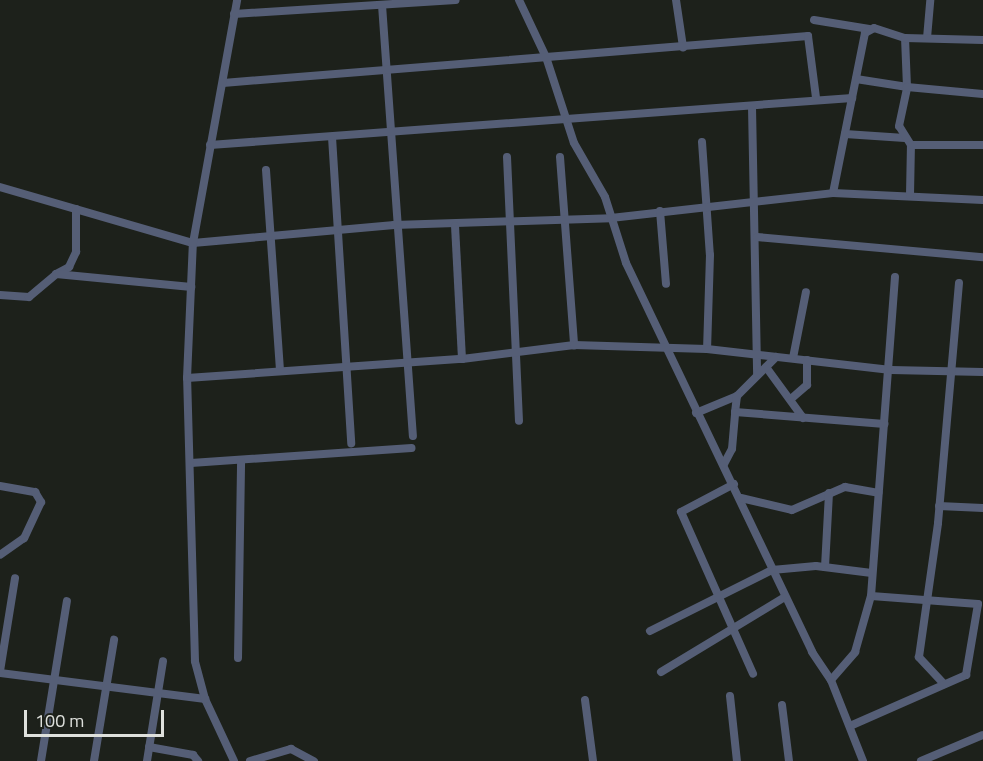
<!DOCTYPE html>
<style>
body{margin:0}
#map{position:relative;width:983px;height:761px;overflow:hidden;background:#1d211b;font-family:"Titillium Web",sans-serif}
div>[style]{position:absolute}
.street>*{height:8px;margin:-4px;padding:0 4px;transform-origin:4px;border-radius:4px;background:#555e76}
span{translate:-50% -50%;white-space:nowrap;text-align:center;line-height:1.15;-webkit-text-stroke:4.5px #1d211b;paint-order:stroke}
.scale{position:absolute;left:24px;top:710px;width:140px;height:27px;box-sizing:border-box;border:3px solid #dee0dc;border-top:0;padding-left:8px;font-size:18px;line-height:21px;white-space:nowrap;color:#dee0dc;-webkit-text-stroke:4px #1d211b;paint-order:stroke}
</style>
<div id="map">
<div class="street">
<div style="left:519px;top:0;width:63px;rotate:64.7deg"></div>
<div style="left:546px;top:57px;width:90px;rotate:72deg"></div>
<div style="left:574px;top:143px;width:62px;rotate:60.1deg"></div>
<div style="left:605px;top:197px;width:69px;rotate:72.3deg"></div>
<div style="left:626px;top:263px;width:431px;rotate:64.4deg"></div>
<div style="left:812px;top:652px;width:34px;rotate:56deg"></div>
<div style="left:676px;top:0;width:48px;rotate:81.5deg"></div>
<div style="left:382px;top:5px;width:432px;rotate:85.9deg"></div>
<div style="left:234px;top:14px;width:222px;rotate:-3.6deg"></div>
<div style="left:814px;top:20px;width:56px;rotate:9.3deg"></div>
<div style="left:927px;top:38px;width:38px;rotate:-85deg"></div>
<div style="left:856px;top:79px;width:52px;rotate:8.9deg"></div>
<div style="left:907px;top:87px;width:49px;rotate:-92.3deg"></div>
<div style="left:223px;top:83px;width:587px;rotate:-4.59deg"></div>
<div style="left:808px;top:36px;width:63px;rotate:82.6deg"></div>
<div style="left:752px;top:107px;width:268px;rotate:88.9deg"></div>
<div style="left:845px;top:134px;width:60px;rotate:3.8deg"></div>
<div style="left:332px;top:137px;width:307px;rotate:86.4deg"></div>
<div style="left:702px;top:142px;width:113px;rotate:86deg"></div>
<div style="left:710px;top:255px;width:94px;rotate:91.8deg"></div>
<div style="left:707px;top:349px;width:185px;rotate:6.5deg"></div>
<div style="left:891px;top:370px;width:92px;rotate:1.2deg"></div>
<div style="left:210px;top:145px;width:644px;rotate:-4.19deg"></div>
<div style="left:911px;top:145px;width:22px;rotate:-122deg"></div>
<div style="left:899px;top:126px;width:40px;rotate:-78deg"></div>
<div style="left:907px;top:87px;width:76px;rotate:5.3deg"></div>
<div style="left:507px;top:157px;width:264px;rotate:87.4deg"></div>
<div style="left:560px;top:157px;width:189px;rotate:85.7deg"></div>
<div style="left:266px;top:170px;width:200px;rotate:86deg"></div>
<div style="left:0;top:187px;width:201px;rotate:16.2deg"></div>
<div style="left:193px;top:243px;width:202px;rotate:-5.1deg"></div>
<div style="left:394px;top:225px;width:217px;rotate:-1.8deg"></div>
<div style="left:611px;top:218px;width:223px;rotate:-6.4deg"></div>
<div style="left:833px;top:193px;width:150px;rotate:2.7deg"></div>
<div style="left:833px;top:193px;width:163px;rotate:-78.7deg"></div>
<div style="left:865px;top:33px;width:10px;rotate:-29deg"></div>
<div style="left:874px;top:28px;width:33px;rotate:18deg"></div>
<div style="left:905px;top:38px;width:78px;rotate:1.5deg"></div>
<div style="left:910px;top:195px;width:50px;rotate:-88.9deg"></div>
<div style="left:911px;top:145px;width:72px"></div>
<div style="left:660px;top:211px;width:73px;rotate:85.3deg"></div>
<div style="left:757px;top:237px;width:227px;rotate:5.1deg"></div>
<div style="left:56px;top:274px;width:15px;rotate:-28deg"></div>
<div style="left:69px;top:267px;width:17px;rotate:-65deg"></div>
<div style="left:76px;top:252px;width:43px;rotate:-90deg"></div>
<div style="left:0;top:295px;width:29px;rotate:4deg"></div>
<div style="left:29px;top:297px;width:35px;rotate:-40deg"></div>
<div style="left:56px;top:274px;width:136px;rotate:5.5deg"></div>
<div style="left:793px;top:358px;width:67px;rotate:-78.9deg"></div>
<div style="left:462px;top:359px;width:113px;rotate:-7.1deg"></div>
<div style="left:574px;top:345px;width:133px;rotate:1.7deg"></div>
<div style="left:766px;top:367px;width:63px;rotate:54deg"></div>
<div style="left:187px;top:378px;width:276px;rotate:-4deg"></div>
<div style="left:462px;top:359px;width:133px;rotate:-93deg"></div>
<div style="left:737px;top:396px;width:55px;rotate:-45deg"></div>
<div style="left:792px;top:398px;width:20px;rotate:-41deg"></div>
<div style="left:807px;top:385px;width:25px;rotate:-90deg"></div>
<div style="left:696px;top:413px;width:44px;rotate:-22.5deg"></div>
<div style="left:737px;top:396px;width:16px;rotate:97deg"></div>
<div style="left:735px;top:412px;width:150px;rotate:4.6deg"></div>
<div style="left:191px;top:463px;width:221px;rotate:-3.9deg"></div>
<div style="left:724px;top:464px;width:17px;rotate:-62deg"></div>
<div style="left:732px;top:449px;width:37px;rotate:-85deg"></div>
<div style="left:734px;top:484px;width:60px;rotate:152.2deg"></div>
<div style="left:681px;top:512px;width:177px;rotate:66deg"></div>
<div style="left:0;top:486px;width:36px;rotate:10deg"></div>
<div style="left:35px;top:492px;width:12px;rotate:59deg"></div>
<div style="left:41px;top:502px;width:40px;rotate:115deg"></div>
<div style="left:24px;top:538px;width:29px;rotate:145deg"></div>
<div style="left:741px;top:498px;width:52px;rotate:13.2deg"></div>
<div style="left:792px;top:510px;width:58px;rotate:-23.5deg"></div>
<div style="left:845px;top:487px;width:34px;rotate:10deg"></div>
<div style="left:939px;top:506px;width:44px;rotate:2.6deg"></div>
<div style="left:825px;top:567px;width:74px;rotate:-86.9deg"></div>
<div style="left:650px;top:631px;width:136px;rotate:-26.6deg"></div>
<div style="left:772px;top:570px;width:44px;rotate:-5.2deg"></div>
<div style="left:816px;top:566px;width:56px;rotate:7.1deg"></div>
<div style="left:238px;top:658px;width:197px;rotate:-89.1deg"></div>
<div style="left:0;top:671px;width:94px;rotate:-80.8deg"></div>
<div style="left:661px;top:672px;width:145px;rotate:-31.2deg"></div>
<div style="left:0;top:673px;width:207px;rotate:7.2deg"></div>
<div style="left:944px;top:684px;width:37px;rotate:-133deg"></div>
<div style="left:919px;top:657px;width:135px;rotate:-81.9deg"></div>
<div style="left:938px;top:523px;width:241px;rotate:-85deg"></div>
<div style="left:730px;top:696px;width:65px;rotate:83.9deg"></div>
<div style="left:585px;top:700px;width:62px;rotate:82.5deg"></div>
<div style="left:782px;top:705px;width:56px;rotate:82.9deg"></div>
<div style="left:850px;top:726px;width:127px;rotate:-23.7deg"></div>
<div style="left:966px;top:675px;width:72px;rotate:-80.4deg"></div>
<div style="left:978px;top:604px;width:107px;rotate:-175.7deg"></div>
<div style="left:149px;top:747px;width:45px;rotate:10.3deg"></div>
<div style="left:193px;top:755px;width:8px;rotate:50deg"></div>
<div style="left:41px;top:761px;width:162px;rotate:-80.8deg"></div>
<div style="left:94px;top:761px;width:123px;rotate:-80.6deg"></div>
<div style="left:147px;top:761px;width:101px;rotate:-80.9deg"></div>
<div style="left:234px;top:761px;width:68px;rotate:-115.1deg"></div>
<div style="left:205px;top:699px;width:39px;rotate:-105deg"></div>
<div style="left:195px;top:661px;width:283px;rotate:-91.6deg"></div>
<div style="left:187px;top:378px;width:135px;rotate:-87.5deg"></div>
<div style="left:193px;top:243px;width:247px;rotate:-79.7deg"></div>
<div style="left:250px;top:761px;width:43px;rotate:-16.3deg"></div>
<div style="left:291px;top:749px;width:26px;rotate:28deg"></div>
<div style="left:863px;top:761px;width:87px;rotate:-111.6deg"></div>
<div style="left:831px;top:680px;width:37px;rotate:-49deg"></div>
<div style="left:855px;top:652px;width:58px;rotate:-74.1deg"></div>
<div style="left:871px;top:596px;width:320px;rotate:-85.7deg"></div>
<div style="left:921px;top:761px;width:67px;rotate:-22.8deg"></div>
</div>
<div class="scale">100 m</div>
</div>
